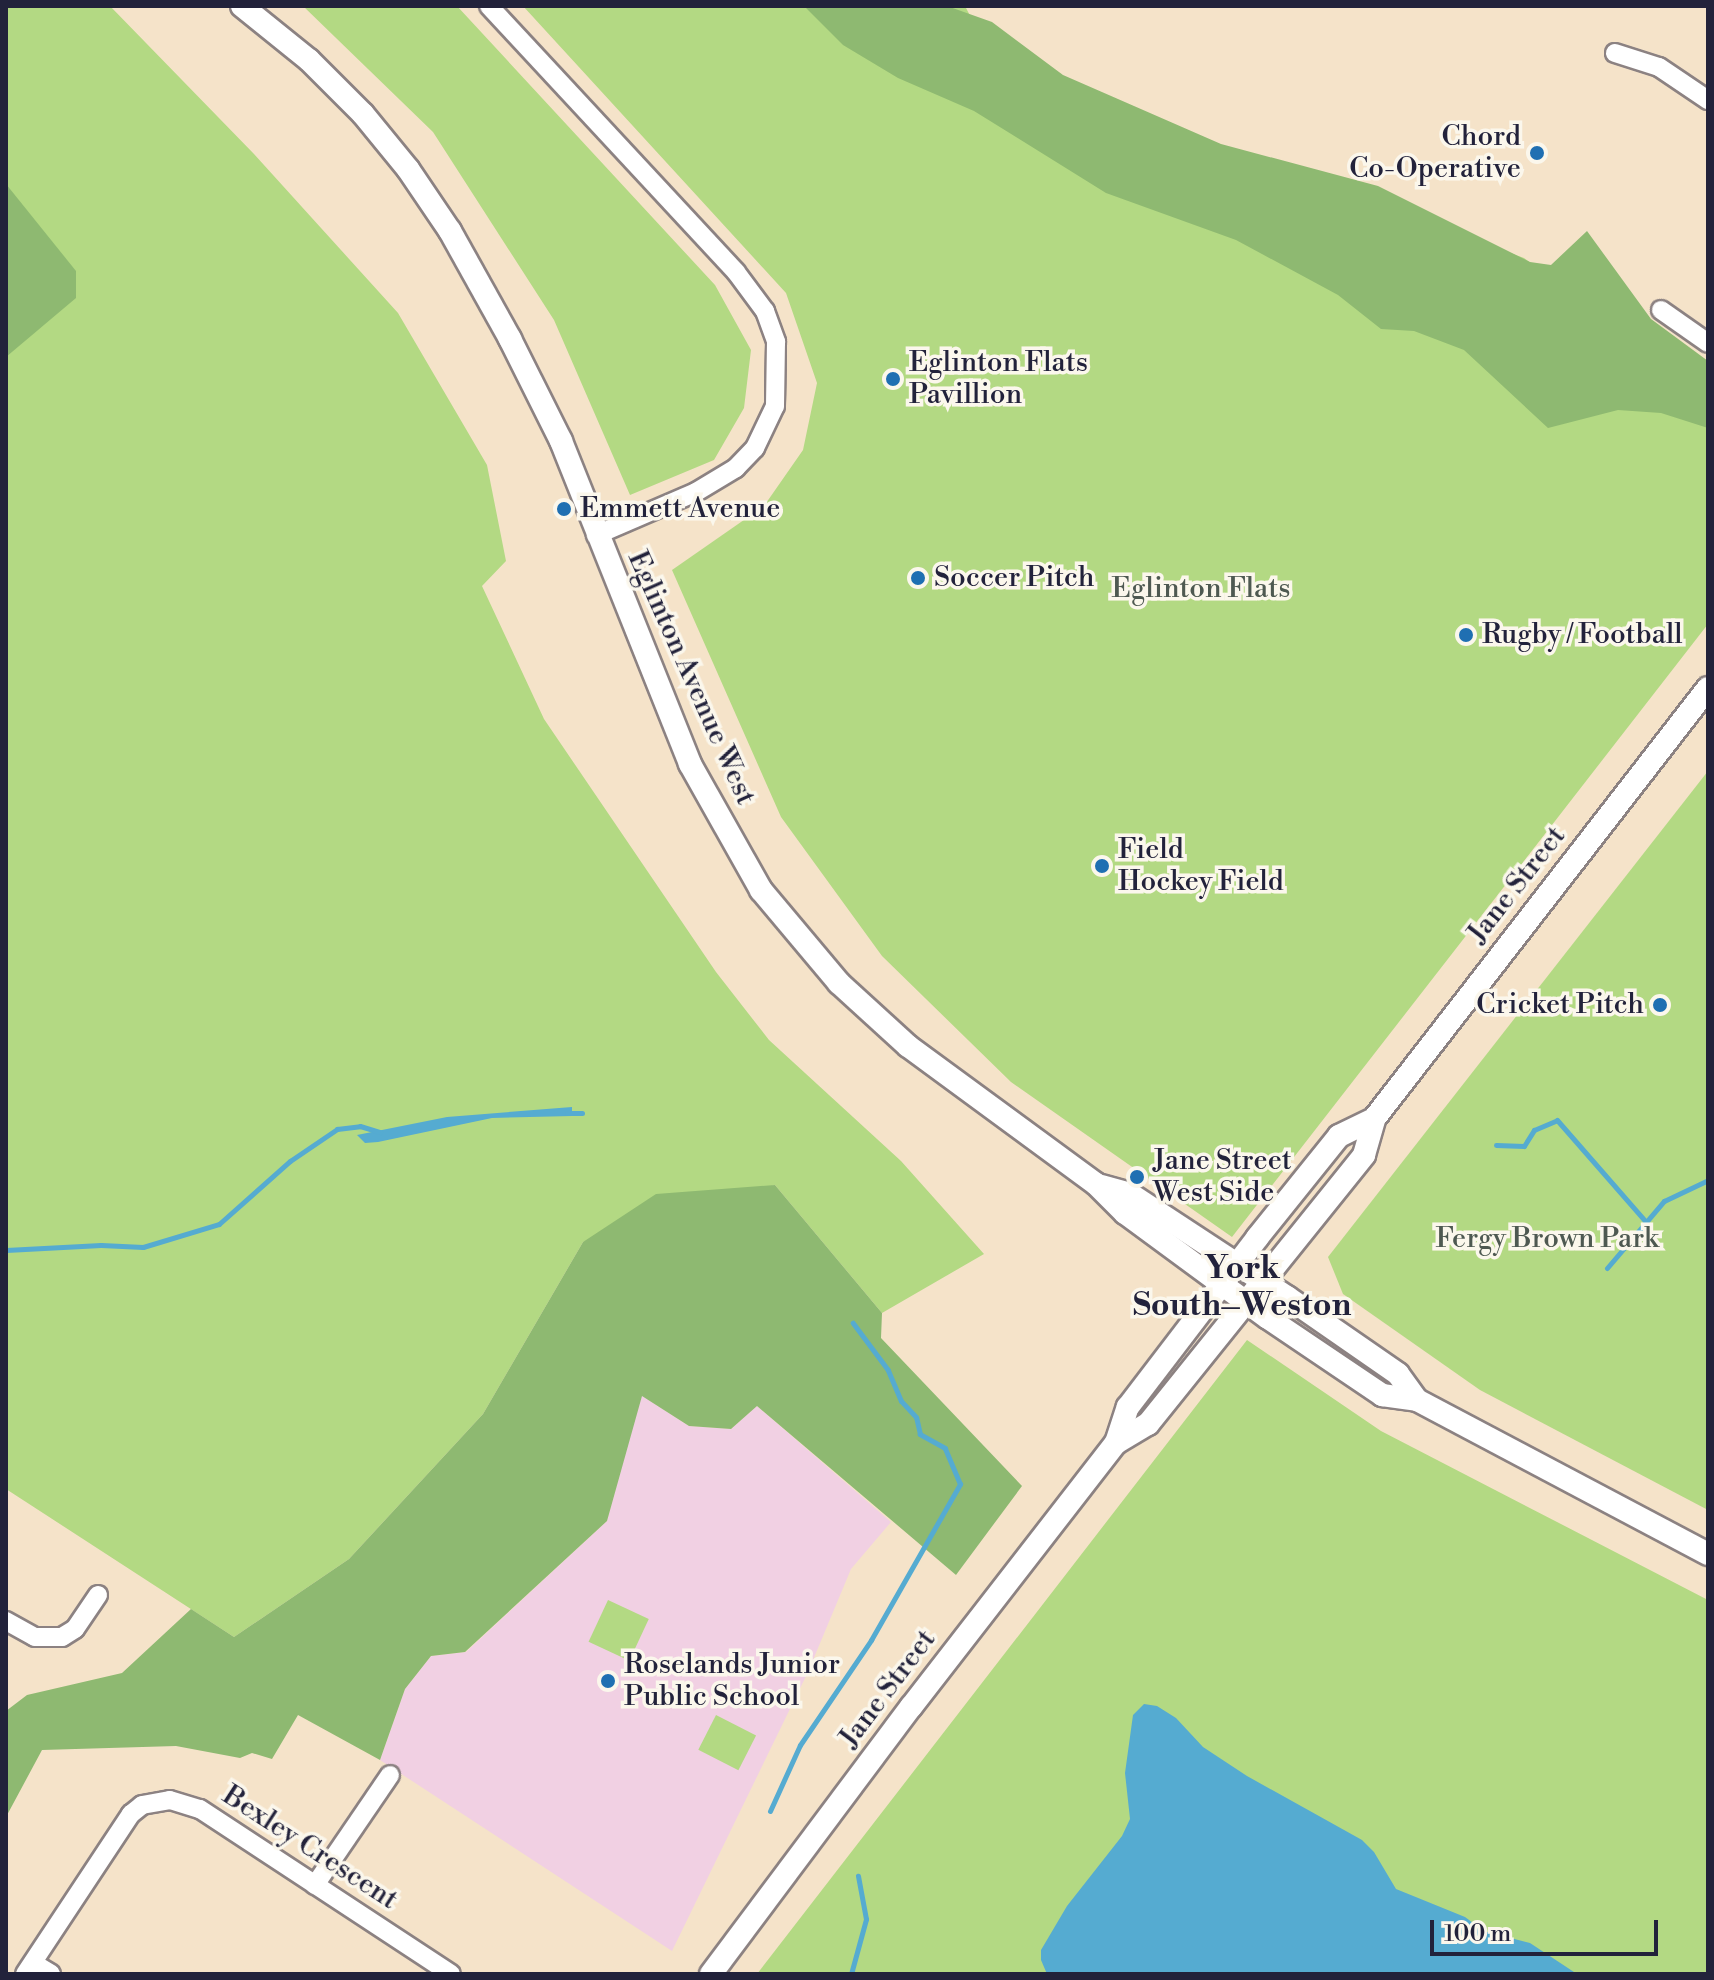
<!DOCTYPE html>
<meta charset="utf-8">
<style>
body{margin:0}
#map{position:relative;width:1714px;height:1980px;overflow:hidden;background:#f5e3c9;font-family:"Libre Bodoni",serif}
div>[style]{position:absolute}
.built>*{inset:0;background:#f1d0e3}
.green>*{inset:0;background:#b3d983;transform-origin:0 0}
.forest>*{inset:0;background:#8eb971}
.water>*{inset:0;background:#55abd1}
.stream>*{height:5px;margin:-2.5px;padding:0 2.5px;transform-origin:2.5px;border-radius:2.5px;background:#55abd1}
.roads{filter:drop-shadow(2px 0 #8c8282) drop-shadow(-2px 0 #8c8282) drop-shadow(0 2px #8c8282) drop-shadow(0 -2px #8c8282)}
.minor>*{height:18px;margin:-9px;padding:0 9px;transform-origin:9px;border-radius:9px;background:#fff}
.major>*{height:22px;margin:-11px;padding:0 11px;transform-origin:11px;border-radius:11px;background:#fff}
.dots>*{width:22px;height:22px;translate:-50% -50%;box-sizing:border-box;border:4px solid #fbf7ec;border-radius:50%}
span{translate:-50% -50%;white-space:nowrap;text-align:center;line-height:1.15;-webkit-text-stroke:7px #fbf7ec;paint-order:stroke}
.poi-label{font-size:28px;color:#22223b}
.right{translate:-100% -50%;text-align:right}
.left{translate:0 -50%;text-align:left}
.park-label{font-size:28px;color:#4e5951}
.street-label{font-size:28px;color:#22223b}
.quarter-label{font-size:32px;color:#22223b;font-weight:700}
.frame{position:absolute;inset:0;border:8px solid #22223b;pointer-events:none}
.scale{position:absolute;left:1430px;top:1920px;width:228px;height:36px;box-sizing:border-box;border:4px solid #22223b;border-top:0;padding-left:10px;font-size:24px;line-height:28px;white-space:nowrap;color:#22223b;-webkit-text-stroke:6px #fbf7ec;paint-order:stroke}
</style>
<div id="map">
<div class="built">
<div style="clip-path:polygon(641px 1395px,689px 1426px,731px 1429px,757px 1406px,891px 1522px,851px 1569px,808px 1672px,672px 1951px,380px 1760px,405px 1689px,431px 1656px,466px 1652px,607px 1521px)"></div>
</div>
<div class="green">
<div style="clip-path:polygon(6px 6px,110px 6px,254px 154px,398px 313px,487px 465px,506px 561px,482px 586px,544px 719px,716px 972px,769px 1040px,901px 1161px,984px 1254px,882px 1313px,775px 1185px,583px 1242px,483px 1414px,349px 1559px,234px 1637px,6px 1489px)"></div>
<div style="clip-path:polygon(303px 6px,457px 6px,715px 285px,751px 350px,744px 408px,714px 460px,630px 495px,554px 320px,433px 132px)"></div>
<div style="clip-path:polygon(523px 6px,965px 6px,994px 62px,1524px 258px,1708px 392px,1708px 624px,1232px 1237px,1011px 1082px,882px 956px,781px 817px,672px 570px,764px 506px,803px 450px,817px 383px,786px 293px)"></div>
<div style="clip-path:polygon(1708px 771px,1708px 1510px,1480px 1390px,1343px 1294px,1328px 1257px)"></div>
<div style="clip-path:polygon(1247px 1340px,1381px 1431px,1708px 1600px,1708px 1974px,757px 1974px)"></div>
<div style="left:608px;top:1600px;width:45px;height:46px;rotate:25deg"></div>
<div style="left:716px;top:1715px;width:45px;height:39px;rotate:27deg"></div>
</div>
<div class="forest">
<div style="clip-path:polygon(804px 6px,947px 6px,992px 22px,1063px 75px,1221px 144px,1378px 186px,1530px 262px,1551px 265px,1587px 231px,1651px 319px,1708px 361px,1708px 428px,1661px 413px,1618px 410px,1548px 428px,1464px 350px,1414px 331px,1381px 329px,1338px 295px,1236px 240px,1106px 193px,974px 111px,898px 78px,843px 45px)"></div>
<div style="clip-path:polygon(6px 184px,76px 271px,76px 298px,6px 357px)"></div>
<div style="clip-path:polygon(775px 1185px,882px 1313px,881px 1338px,1022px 1486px,956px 1575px,757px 1406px,731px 1429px,689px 1426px,642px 1396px,607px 1521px,465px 1652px,431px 1656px,405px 1689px,380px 1760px,298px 1715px,272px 1759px,252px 1753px,240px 1758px,176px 1746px,42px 1750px,6px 1817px,6px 1711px,27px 1695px,122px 1673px,191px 1609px,234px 1637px,349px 1559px,483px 1414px,583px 1242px,656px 1194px)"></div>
</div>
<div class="water">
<div style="clip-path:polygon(572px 1107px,572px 1116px,492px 1118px,378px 1142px,365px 1143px,357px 1135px,447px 1117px)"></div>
<div style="clip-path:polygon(1144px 1704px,1157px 1706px,1176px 1718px,1203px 1747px,1247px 1776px,1362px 1840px,1374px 1852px,1396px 1889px,1465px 1917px,1484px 1931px,1530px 1943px,1577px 1974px,1047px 1974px,1041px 1960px,1041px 1950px,1067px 1906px,1122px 1836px,1130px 1819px,1125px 1773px,1133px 1715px)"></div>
</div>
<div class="stream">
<div style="left:567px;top:1113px;width:15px"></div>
<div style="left:1496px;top:1145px;width:28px;rotate:2deg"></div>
<div style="left:1524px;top:1146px;width:19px;rotate:-58deg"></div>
<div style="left:1534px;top:1130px;width:25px;rotate:-23deg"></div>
<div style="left:1557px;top:1120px;width:135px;rotate:48.9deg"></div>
<div style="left:6px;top:1250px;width:95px;rotate:-3deg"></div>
<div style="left:101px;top:1245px;width:42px;rotate:2.7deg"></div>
<div style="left:143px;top:1247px;width:79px;rotate:-16.8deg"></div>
<div style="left:219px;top:1224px;width:95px;rotate:-41.6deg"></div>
<div style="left:290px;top:1161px;width:57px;rotate:-34.2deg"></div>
<div style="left:337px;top:1129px;width:23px;rotate:-7deg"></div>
<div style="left:360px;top:1126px;width:21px;rotate:17deg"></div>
<div style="left:1607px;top:1268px;width:88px;rotate:-49.6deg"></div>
<div style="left:1664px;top:1201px;width:49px;rotate:-25.5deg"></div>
<div style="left:770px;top:1811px;width:72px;rotate:-65.6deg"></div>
<div style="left:800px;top:1745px;width:127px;rotate:-55.9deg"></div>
<div style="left:871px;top:1640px;width:180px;rotate:-60.3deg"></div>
<div style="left:960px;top:1484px;width:39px;rotate:-113deg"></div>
<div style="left:945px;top:1448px;width:29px;rotate:-151deg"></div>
<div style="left:920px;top:1434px;width:17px;rotate:-103deg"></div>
<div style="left:916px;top:1417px;width:22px;rotate:-133deg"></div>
<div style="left:901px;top:1401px;width:34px;rotate:-113deg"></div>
<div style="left:888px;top:1370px;width:59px;rotate:-126.7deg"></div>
<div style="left:851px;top:1974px;width:57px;rotate:-74.7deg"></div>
<div style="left:866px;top:1919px;width:44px;rotate:-100.5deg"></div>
</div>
<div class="roads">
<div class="minor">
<div style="left:489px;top:6px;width:363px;rotate:47.1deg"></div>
<div style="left:736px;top:272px;width:49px;rotate:53.4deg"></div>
<div style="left:765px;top:311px;width:33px;rotate:70deg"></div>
<div style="left:776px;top:342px;width:64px;rotate:90.9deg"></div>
<div style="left:775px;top:406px;width:47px;rotate:115.5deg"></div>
<div style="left:755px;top:448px;width:28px;rotate:134deg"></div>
<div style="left:736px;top:468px;width:47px;rotate:149deg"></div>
<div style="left:696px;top:492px;width:109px;rotate:156.7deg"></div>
<div style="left:1615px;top:53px;width:46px;rotate:17.7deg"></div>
<div style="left:1659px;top:67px;width:59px;rotate:34deg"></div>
<div style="left:1661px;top:310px;width:57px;rotate:35.1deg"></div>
<div style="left:6px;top:1621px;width:33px;rotate:29deg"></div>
<div style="left:35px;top:1637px;width:27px"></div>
<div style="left:62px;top:1637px;width:15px;rotate:-32deg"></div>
<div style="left:75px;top:1629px;width:41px;rotate:-55.9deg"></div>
<div style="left:315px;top:1885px;width:133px;rotate:-55.7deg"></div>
<div style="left:33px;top:1963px;width:21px;rotate:31deg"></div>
<div style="left:25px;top:1974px;width:192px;rotate:-56.5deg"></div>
<div style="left:131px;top:1814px;width:14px;rotate:-39deg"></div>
<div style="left:142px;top:1805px;width:28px;rotate:-10deg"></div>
<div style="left:170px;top:1800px;width:31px;rotate:17deg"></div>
<div style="left:200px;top:1809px;width:300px;rotate:33.3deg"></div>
</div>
<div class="major">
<div style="left:242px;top:6px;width:86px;rotate:38.9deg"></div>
<div style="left:309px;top:60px;width:76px;rotate:45deg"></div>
<div style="left:363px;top:114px;width:71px;rotate:50.7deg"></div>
<div style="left:408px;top:169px;width:75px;rotate:55.9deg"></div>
<div style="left:450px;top:231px;width:124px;rotate:60.9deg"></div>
<div style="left:510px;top:339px;width:114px;rotate:63.4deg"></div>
<div style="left:561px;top:441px;width:348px;rotate:68.2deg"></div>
<div style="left:690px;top:764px;width:145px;rotate:60.6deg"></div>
<div style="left:761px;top:890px;width:121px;rotate:50deg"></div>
<div style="left:839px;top:983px;width:93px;rotate:42.4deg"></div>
<div style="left:908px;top:1046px;width:233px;rotate:36.3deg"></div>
<div style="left:1096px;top:1184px;width:41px;rotate:45deg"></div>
<div style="left:1125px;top:1213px;width:177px;rotate:36.3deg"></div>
<div style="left:1268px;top:1318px;width:138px;rotate:34deg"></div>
<div style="left:1382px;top:1395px;width:35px;rotate:8deg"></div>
<div style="left:1417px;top:1400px;width:329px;rotate:27.9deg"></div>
<div style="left:1101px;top:1186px;width:30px;rotate:15deg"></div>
<div style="left:1130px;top:1194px;width:188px;rotate:33.3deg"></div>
<div style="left:1287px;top:1297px;width:135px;rotate:34.7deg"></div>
<div style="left:1398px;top:1374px;width:32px;rotate:54deg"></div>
<div style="left:1116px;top:1443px;width:37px;rotate:-31deg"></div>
<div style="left:1148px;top:1424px;width:345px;rotate:-51.2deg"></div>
<div style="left:1364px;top:1155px;width:37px;rotate:-74deg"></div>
<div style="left:1374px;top:1119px;width:545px;rotate:-52.23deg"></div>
<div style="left:711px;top:1974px;width:334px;rotate:-53.2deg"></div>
<div style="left:911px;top:1707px;width:334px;rotate:-52.2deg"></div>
<div style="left:1116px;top:1443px;width:38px;rotate:-72deg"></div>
<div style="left:1128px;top:1407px;width:213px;rotate:-52.6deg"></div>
<div style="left:1257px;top:1238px;width:131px;rotate:-51.2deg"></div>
<div style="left:1339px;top:1136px;width:39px;rotate:-26deg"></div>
</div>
</div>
<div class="dots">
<div style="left:1537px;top:153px;background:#1f6fb2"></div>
<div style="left:893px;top:379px;background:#1f6fb2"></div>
<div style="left:564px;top:509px;background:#1f6fb2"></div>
<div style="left:918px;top:578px;background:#1f6fb2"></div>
<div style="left:1466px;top:635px;background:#1f6fb2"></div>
<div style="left:1102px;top:866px;background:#1f6fb2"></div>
<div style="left:1660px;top:1005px;background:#1f6fb2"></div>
<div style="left:1137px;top:1177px;background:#1f6fb2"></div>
<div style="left:608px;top:1681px;background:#1f6fb2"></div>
</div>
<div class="poi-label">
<span class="right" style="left:1521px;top:153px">Chord<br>Co-Operative</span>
<span class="left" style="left:909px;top:379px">Eglinton Flats<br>Pavillion</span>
<span class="left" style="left:580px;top:509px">Emmett Avenue</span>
<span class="left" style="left:934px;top:578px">Soccer Pitch</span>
<span class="left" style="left:1482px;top:635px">Rugby / Football</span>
<span class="left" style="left:1118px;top:866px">Field<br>Hockey Field</span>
<span class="right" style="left:1644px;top:1005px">Cricket Pitch</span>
<span class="left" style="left:1153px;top:1177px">Jane Street<br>West Side</span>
<span class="left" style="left:624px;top:1681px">Roselands Junior<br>Public School</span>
</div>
<div class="park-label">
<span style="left:1201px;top:589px">Eglinton Flats</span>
<span style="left:1547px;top:1239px">Fergy Brown Park</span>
</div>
<div class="street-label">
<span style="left:691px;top:678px;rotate:66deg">Eglinton Avenue West</span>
<span style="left:1517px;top:885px;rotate:-52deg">Jane Street</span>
<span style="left:888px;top:1689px;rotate:-53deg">Jane Street</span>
<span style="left:310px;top:1848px;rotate:33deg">Bexley Crescent</span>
</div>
<div class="quarter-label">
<span style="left:1242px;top:1287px">York<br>South–Weston</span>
</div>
<div class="frame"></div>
<div class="scale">100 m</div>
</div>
